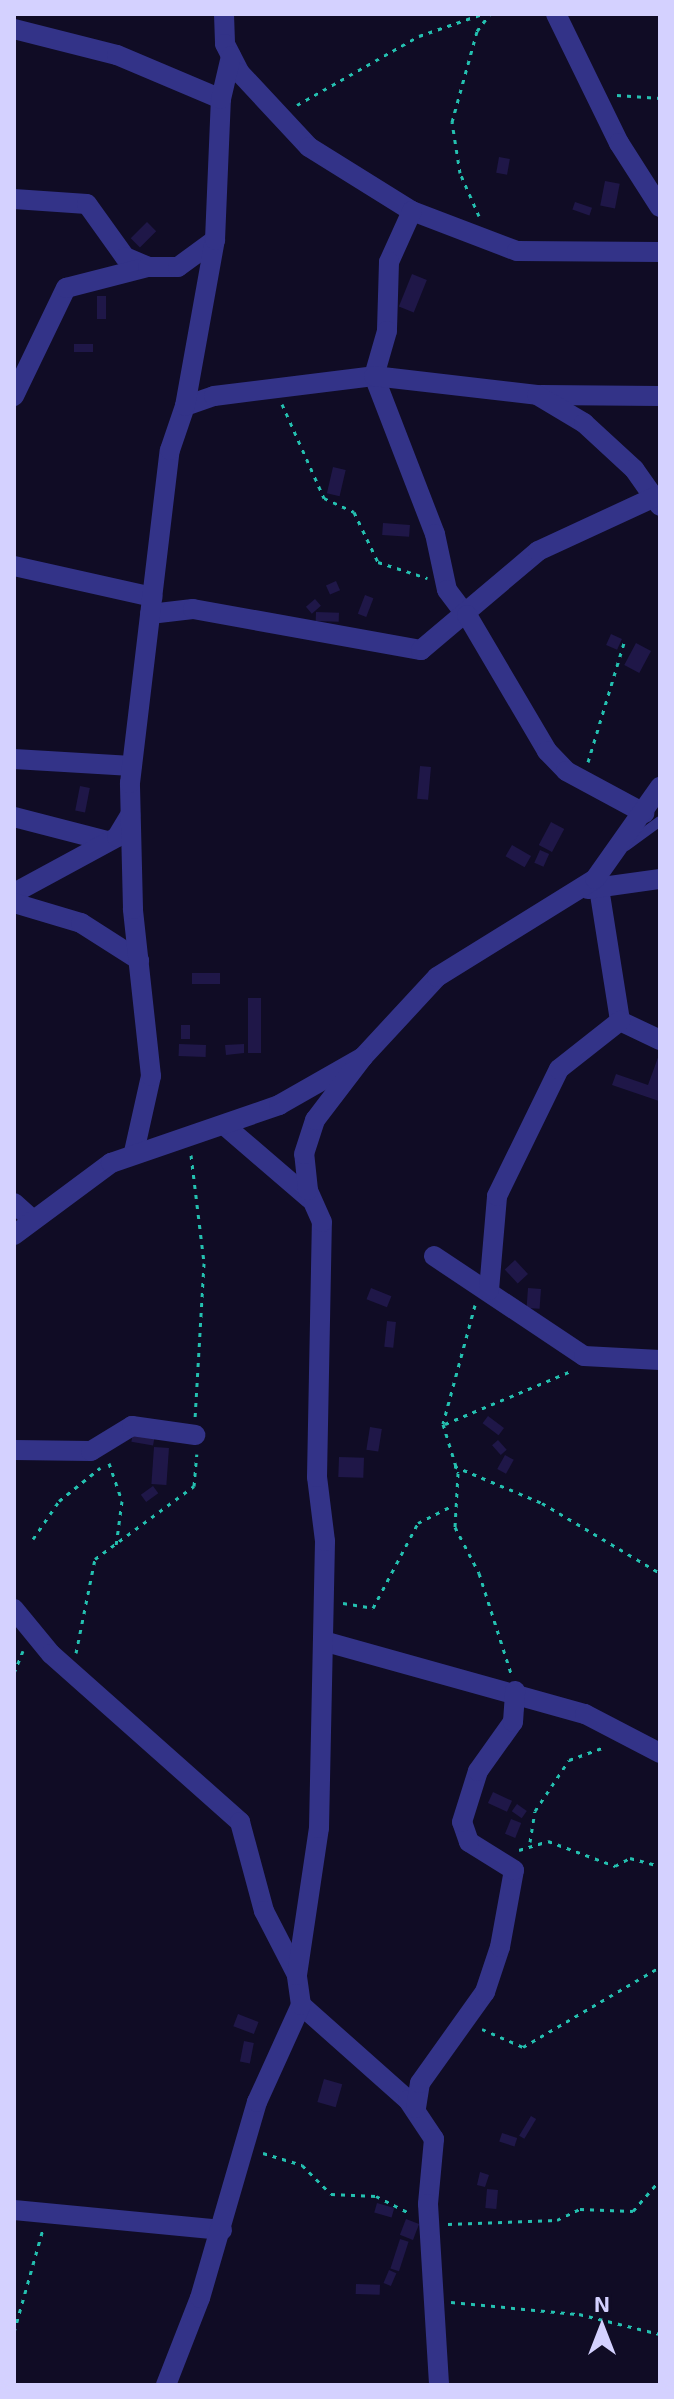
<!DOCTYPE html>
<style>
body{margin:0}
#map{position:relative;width:674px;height:2399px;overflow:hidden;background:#100c25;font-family:"Exo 2",sans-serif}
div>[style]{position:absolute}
.building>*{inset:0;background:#1f1748;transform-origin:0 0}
.path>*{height:3px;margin-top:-1.5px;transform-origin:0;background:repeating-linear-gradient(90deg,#24c0b0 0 4px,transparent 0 10px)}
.lane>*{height:10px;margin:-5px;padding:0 5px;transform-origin:5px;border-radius:5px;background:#338}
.street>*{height:20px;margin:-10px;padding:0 10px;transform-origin:10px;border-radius:10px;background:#338}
span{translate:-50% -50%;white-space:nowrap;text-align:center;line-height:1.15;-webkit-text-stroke:7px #100c25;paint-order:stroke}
.frame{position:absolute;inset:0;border:16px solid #d4d1ff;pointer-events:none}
.north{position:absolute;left:562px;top:2287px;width:80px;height:80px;-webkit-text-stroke:6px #100c25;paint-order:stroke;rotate:0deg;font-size:22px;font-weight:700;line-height:32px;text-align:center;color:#d4d1ff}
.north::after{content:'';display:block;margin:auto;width:28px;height:36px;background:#d4d1ff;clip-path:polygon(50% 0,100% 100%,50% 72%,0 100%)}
</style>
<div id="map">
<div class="building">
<div style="left:499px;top:157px;width:11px;height:16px;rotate:10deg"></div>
<div style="left:605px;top:181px;width:15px;height:25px;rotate:11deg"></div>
<div style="left:575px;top:202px;width:18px;height:8px;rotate:19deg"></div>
<div style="left:147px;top:222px;width:13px;height:23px;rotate:45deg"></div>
<div style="left:412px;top:274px;width:16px;height:35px;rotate:22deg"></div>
<div style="left:97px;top:296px;width:9px;height:23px"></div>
<div style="left:74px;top:344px;width:19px;height:8px"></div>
<div style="left:333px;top:467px;width:13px;height:27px;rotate:13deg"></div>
<div style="left:383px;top:523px;width:27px;height:12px;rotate:4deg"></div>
<div style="left:336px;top:581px;width:10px;height:11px;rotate:66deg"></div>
<div style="left:365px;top:595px;width:9px;height:20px;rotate:21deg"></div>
<div style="left:315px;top:599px;width:9px;height:12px;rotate:49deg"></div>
<div style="left:316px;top:612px;width:23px;height:9px;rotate:2deg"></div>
<div style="left:611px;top:634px;width:12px;height:12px;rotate:24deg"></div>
<div style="left:636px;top:643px;width:17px;height:25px;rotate:28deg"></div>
<div style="left:420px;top:766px;width:11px;height:33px;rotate:5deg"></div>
<div style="left:80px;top:786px;width:10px;height:25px;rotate:11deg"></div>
<div style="left:551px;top:822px;width:15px;height:26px;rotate:28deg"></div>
<div style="left:512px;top:845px;width:22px;height:13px;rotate:30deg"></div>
<div style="left:540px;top:850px;width:10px;height:14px;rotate:24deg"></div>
<div style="left:192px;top:973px;width:28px;height:11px"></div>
<div style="left:248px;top:998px;width:13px;height:55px"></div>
<div style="left:181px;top:1025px;width:9px;height:14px"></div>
<div style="left:179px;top:1044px;width:27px;height:12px;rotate:2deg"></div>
<div style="clip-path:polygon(244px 1044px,244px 1053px,226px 1055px,225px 1045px)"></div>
<div style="clip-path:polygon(660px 1052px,659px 1101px,612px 1085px,616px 1074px,648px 1085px)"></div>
<div style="left:515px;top:1260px;width:19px;height:14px;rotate:47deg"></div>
<div style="left:371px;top:1288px;width:22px;height:12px;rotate:22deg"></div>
<div style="left:528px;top:1288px;width:13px;height:20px;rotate:4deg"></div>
<div style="left:387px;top:1321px;width:9px;height:26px;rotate:6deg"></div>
<div style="left:488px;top:1416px;width:20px;height:9px;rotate:37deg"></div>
<div style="left:134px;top:1427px;width:22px;height:15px;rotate:10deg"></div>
<div style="left:370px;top:1427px;width:12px;height:23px;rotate:9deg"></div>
<div style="left:498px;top:1440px;width:13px;height:8px;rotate:48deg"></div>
<div style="left:154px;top:1447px;width:15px;height:37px;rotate:4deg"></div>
<div style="left:505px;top:1455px;width:10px;height:16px;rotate:29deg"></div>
<div style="left:339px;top:1457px;width:25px;height:20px;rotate:2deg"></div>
<div style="left:153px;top:1486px;width:9px;height:15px;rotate:54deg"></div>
<div style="left:493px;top:1792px;width:21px;height:12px;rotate:25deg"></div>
<div style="left:517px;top:1804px;width:12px;height:9px;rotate:35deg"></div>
<div style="left:511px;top:1819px;width:11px;height:16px;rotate:22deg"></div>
<div style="left:238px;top:2014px;width:22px;height:13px;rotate:21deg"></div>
<div style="left:244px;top:2041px;width:10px;height:21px;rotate:11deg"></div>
<div style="left:324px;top:2079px;width:19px;height:24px;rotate:16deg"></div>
<div style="left:531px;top:2116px;width:6px;height:23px;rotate:31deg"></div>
<div style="left:502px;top:2133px;width:16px;height:9px;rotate:18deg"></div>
<div style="clip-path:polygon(480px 2172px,489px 2175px,485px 2187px,477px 2185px)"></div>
<div style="left:487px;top:2189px;width:11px;height:19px;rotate:5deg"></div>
<div style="left:377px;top:2203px;width:18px;height:10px;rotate:16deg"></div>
<div style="left:406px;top:2219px;width:14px;height:17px;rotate:21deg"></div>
<div style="left:400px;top:2239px;width:9px;height:31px;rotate:18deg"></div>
<div style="left:389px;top:2270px;width:8px;height:14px;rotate:23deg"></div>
<div style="left:356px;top:2284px;width:24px;height:10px;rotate:2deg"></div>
</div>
<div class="path">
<div style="left:617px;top:95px;width:43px;rotate:4deg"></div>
<div style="left:297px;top:105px;width:140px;rotate:-29.5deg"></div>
<div style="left:419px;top:36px;width:67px;rotate:-19.2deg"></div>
<div style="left:479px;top:216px;width:47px;rotate:-113.8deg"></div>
<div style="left:460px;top:173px;width:52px;rotate:-98.9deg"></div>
<div style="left:452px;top:122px;width:94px;rotate:-74.6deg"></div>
<div style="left:477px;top:31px;width:21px;rotate:-53deg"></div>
<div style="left:282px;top:404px;width:103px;rotate:65.9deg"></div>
<div style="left:324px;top:498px;width:33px;rotate:25deg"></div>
<div style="left:354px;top:512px;width:55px;rotate:64.4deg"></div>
<div style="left:378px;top:562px;width:52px;rotate:18.1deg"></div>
<div style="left:588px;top:762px;width:124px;rotate:-73.2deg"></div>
<div style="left:191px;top:1155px;width:109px;rotate:83.1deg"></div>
<div style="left:204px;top:1263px;width:155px;rotate:93.3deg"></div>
<div style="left:475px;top:1305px;width:123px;rotate:105.1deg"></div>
<div style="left:443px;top:1424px;width:51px;rotate:73deg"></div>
<div style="left:458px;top:1473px;width:54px;rotate:93.2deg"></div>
<div style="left:455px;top:1527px;width:52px;rotate:62.4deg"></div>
<div style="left:479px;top:1573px;width:105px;rotate:72.3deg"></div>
<div style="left:445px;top:1424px;width:137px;rotate:-22.8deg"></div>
<div style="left:109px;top:1463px;width:40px;rotate:71.1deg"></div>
<div style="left:122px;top:1501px;width:45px;rotate:97.6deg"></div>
<div style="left:454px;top:1466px;width:95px;rotate:22.8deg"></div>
<div style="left:542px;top:1503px;width:137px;rotate:30.7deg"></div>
<div style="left:33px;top:1539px;width:46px;rotate:-55.6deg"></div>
<div style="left:59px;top:1501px;width:53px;rotate:-38.8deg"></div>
<div style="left:343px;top:1603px;width:30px;rotate:9deg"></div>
<div style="left:373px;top:1608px;width:96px;rotate:-62.1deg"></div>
<div style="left:418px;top:1523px;width:39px;rotate:-27deg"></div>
<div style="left:76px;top:1653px;width:96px;rotate:-78.6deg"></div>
<div style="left:95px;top:1559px;width:123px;rotate:-36.4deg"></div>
<div style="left:194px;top:1486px;width:32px;rotate:-85deg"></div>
<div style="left:14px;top:1673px;width:24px;rotate:-68deg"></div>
<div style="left:530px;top:1842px;width:31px;rotate:-81deg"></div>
<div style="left:535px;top:1811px;width:61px;rotate:-56.3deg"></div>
<div style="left:569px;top:1760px;width:38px;rotate:-20deg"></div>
<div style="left:519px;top:1850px;width:30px;rotate:-17deg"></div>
<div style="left:548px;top:1841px;width:72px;rotate:20.5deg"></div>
<div style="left:615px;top:1866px;width:17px;rotate:-28deg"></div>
<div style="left:630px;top:1858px;width:31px;rotate:15deg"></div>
<div style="left:482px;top:2029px;width:45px;rotate:23.7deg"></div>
<div style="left:523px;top:2047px;width:159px;rotate:-30.3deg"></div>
<div style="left:263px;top:2153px;width:41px;rotate:17.1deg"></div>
<div style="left:302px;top:2165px;width:41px;rotate:45deg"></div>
<div style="left:331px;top:2194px;width:45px;rotate:2.5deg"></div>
<div style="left:376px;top:2196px;width:36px;rotate:27deg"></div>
<div style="left:448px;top:2224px;width:109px;rotate:-2.1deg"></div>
<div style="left:557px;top:2220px;width:25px;rotate:-26deg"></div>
<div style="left:580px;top:2209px;width:53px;rotate:2.2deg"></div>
<div style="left:633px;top:2211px;width:41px;rotate:-48.9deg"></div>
<div style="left:451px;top:2302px;width:129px;rotate:5.4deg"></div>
<div style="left:579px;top:2314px;width:83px;rotate:13.9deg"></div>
<div style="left:14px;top:2332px;width:107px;rotate:-74.3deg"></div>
</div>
<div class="lane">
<div style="left:626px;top:846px;width:42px;rotate:-36.3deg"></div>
</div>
<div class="street">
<div style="left:224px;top:14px;width:30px;rotate:88deg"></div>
<div style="left:225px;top:44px;width:33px;rotate:63deg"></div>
<div style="left:240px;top:73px;width:101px;rotate:47deg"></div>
<div style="left:309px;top:147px;width:121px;rotate:31.9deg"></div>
<div style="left:412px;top:211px;width:112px;rotate:20.9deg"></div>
<div style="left:517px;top:251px;width:143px;rotate:0.4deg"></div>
<div style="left:556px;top:14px;width:144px;rotate:64deg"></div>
<div style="left:619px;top:143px;width:76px;rotate:57.4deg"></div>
<div style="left:14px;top:29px;width:106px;rotate:14.2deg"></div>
<div style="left:117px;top:55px;width:113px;rotate:22.9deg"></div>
<div style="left:14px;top:199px;width:73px;rotate:3.9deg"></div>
<div style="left:87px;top:204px;width:65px;rotate:54.4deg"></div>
<div style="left:125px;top:257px;width:25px;rotate:23deg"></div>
<div style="left:412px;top:211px;width:56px;rotate:114.3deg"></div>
<div style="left:389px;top:262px;width:69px;rotate:91.7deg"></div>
<div style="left:387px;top:331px;width:47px;rotate:106.1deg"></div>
<div style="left:374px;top:376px;width:169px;rotate:68.9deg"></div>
<div style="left:435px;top:534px;width:57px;rotate:77.9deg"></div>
<div style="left:447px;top:590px;width:35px;rotate:53deg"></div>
<div style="left:541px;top:395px;width:119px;rotate:0.5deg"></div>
<div style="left:14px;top:396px;width:120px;rotate:-64.3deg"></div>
<div style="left:66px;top:288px;width:85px;rotate:-14.4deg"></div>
<div style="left:148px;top:267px;width:30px"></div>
<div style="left:178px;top:267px;width:46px;rotate:-36.1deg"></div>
<div style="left:185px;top:406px;width:31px;rotate:-19deg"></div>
<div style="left:214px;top:396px;width:161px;rotate:-7.1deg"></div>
<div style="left:374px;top:376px;width:164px;rotate:6.6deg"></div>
<div style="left:537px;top:395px;width:55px;rotate:30.8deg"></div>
<div style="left:584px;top:423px;width:68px;rotate:42.6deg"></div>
<div style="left:634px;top:469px;width:45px;rotate:54.9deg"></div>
<div style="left:14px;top:566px;width:142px;rotate:12.6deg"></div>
<div style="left:150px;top:614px;width:43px;rotate:-6.6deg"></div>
<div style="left:193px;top:609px;width:232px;rotate:10.2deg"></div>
<div style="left:421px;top:650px;width:153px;rotate:-40.2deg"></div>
<div style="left:538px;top:551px;width:129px;rotate:-24.8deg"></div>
<div style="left:467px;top:615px;width:158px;rotate:59.5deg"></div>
<div style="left:547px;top:751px;width:28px;rotate:46deg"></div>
<div style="left:566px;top:771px;width:89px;rotate:28.3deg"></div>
<div style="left:14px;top:759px;width:118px;rotate:3.4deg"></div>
<div style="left:14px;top:817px;width:96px;rotate:14.5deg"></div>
<div style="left:599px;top:888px;width:135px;rotate:81deg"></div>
<div style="left:620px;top:1021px;width:44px;rotate:25.4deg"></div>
<div style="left:588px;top:889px;width:73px;rotate:-7.9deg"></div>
<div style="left:14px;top:893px;width:117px;rotate:-28.5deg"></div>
<div style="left:117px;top:837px;width:26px;rotate:-59deg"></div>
<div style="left:14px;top:903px;width:70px;rotate:16.6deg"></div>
<div style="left:81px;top:923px;width:69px;rotate:32.5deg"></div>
<div style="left:224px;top:1125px;width:113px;rotate:40.7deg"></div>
<div style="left:134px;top:1152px;width:78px;rotate:-77.4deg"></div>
<div style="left:151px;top:1076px;width:168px;rotate:-96.2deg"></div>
<div style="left:133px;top:909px;width:126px;rotate:-91.4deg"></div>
<div style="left:130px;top:783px;width:335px;rotate:-83.2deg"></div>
<div style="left:170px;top:450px;width:46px;rotate:-71.2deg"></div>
<div style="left:185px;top:406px;width:169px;rotate:-79.8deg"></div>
<div style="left:215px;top:240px;width:141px;rotate:-87.6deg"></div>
<div style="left:221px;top:99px;width:44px;rotate:-76.9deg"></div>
<div style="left:14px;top:1203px;width:25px;rotate:42deg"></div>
<div style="left:14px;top:1235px;width:121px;rotate:-36.6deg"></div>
<div style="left:111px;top:1163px;width:178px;rotate:-19deg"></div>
<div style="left:279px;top:1105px;width:97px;rotate:-29.7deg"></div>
<div style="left:363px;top:1057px;width:109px;rotate:-47.2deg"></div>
<div style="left:437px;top:977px;width:186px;rotate:-31.8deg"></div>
<div style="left:595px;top:879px;width:113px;rotate:-54.8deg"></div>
<div style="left:434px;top:1256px;width:180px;rotate:33.7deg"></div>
<div style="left:584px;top:1356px;width:76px;rotate:3deg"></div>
<div style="left:489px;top:1290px;width:94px;rotate:-85.1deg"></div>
<div style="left:497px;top:1196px;width:141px;rotate:-64deg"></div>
<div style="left:559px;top:1069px;width:78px;rotate:-38.2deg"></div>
<div style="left:14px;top:1450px;width:77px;rotate:0.7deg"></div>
<div style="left:91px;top:1451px;width:48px;rotate:-31.4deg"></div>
<div style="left:132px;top:1426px;width:64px;rotate:8.1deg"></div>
<div style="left:14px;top:1609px;width:58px;rotate:50.6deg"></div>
<div style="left:51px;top:1654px;width:253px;rotate:41.6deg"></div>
<div style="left:240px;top:1822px;width:92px;rotate:74.9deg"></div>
<div style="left:264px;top:1911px;width:72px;rotate:62.7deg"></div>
<div style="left:323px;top:1641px;width:272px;rotate:15.6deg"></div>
<div style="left:585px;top:1714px;width:85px;rotate:27.5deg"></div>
<div style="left:301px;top:2005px;width:143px;rotate:41.6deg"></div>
<div style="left:408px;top:2100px;width:47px;rotate:56.3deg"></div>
<div style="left:434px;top:2139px;width:65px;rotate:95.3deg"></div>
<div style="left:428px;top:2204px;width:181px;rotate:86.5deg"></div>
<div style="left:416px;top:2108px;width:25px;rotate:-81deg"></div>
<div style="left:420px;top:2083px;width:112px;rotate:-54.5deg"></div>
<div style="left:485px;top:1992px;width:47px;rotate:-71.6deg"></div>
<div style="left:500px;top:1947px;width:78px;rotate:-79.7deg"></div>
<div style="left:514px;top:1870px;width:53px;rotate:-148.1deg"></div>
<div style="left:469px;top:1842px;width:21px;rotate:-109deg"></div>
<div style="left:462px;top:1822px;width:53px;rotate:-72.6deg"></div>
<div style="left:478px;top:1771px;width:60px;rotate:-54.5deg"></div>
<div style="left:513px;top:1722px;width:31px;rotate:-86deg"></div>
<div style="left:14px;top:2210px;width:209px;rotate:5.5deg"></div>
<div style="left:166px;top:2385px;width:93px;rotate:-68.7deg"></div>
<div style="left:200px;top:2298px;width:204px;rotate:-73.8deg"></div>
<div style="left:257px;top:2102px;width:107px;rotate:-65.6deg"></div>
<div style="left:301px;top:2005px;width:30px;rotate:-98deg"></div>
<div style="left:297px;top:1975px;width:149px;rotate:-81.5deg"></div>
<div style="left:319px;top:1828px;width:287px;rotate:-88.8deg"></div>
<div style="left:325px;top:1541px;width:64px;rotate:-97.1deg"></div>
<div style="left:317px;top:1477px;width:255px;rotate:-88.9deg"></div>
<div style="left:322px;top:1222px;width:35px;rotate:-114deg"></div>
<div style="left:308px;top:1190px;width:36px;rotate:-96deg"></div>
<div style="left:304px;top:1154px;width:36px;rotate:-72deg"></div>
<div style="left:315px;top:1120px;width:79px;rotate:-52.7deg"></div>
</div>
<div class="frame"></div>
<div class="north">N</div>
</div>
